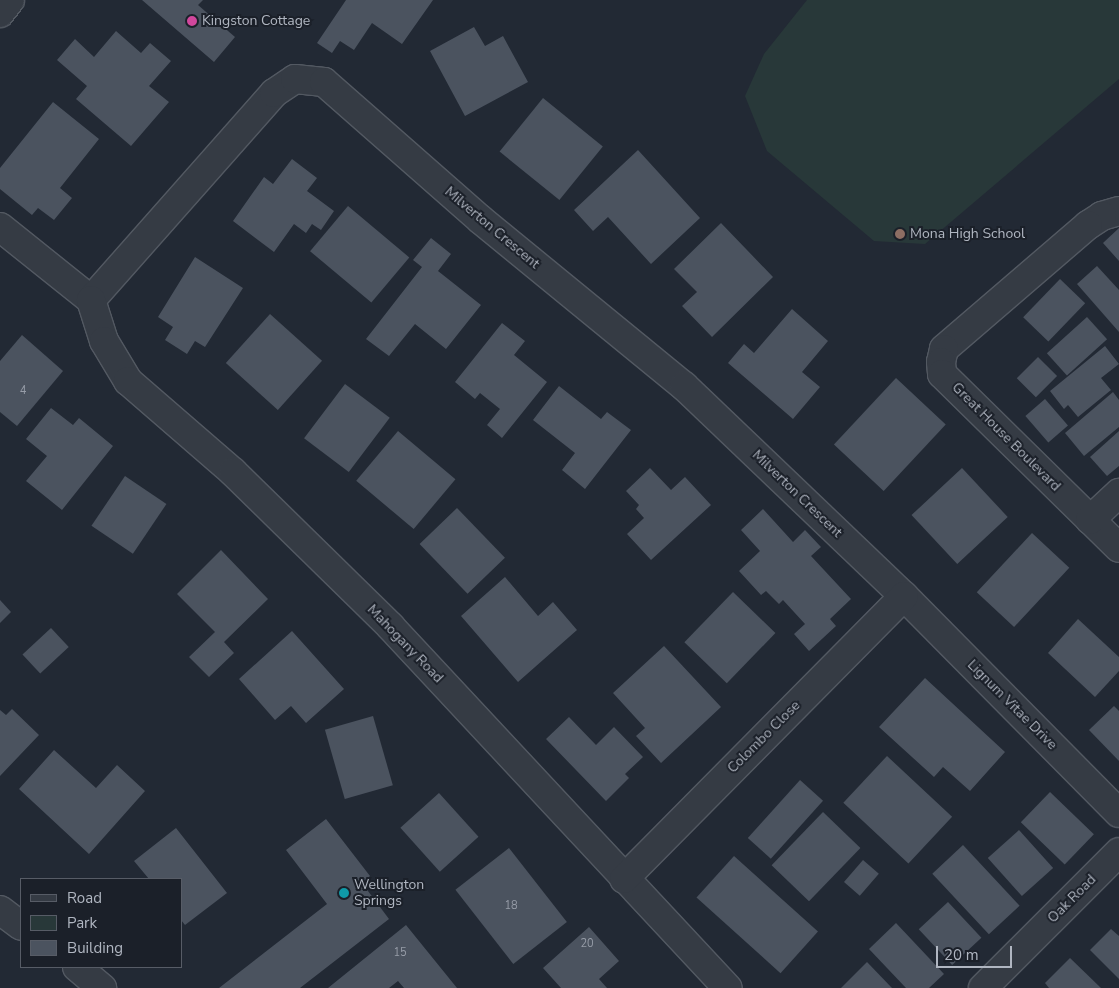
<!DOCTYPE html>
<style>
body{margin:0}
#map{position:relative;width:1119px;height:988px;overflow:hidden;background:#222934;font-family:"Nunito Sans",sans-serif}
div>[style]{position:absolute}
.green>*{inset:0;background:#283839}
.building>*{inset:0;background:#4b535f;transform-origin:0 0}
.roads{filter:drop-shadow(1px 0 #535962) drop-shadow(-1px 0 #535962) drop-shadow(0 1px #535962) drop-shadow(0 -1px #535962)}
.minor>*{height:28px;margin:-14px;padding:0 14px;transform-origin:14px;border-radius:14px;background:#353b44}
.tertiary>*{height:28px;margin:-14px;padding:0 14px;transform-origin:14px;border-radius:14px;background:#353b44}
.dots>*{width:14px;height:14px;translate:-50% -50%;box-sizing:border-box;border:2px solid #1b2029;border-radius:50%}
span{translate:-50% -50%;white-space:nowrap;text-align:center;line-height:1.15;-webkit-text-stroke:4px #1b2029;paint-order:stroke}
.number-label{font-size:11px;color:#979da8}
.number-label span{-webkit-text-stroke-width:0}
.poi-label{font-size:14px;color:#b0b6c1}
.left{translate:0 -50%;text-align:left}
.street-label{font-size:14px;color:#b0b6c1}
.legend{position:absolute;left:20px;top:878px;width:162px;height:90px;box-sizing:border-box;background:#1b2029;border:1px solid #575c66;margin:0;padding:6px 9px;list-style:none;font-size:15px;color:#b0b6c1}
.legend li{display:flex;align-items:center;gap:10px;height:25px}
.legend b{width:25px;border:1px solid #575c66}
.scale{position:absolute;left:936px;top:946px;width:76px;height:22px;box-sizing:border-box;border:2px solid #b0b6c1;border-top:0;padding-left:6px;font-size:15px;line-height:18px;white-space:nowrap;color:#b0b6c1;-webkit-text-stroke:4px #1b2029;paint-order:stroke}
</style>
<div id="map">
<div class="green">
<div style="clip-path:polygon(807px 0,1119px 0,1119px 79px,925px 244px,874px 241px,767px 151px,745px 96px,764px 54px)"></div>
</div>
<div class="building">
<div style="clip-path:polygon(142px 0,203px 0,198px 5px,235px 37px,214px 62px)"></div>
<div style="clip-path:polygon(346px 0,433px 0,402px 44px,372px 23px,354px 50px,340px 41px,332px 53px,317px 43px)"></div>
<div style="clip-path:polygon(474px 27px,485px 46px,503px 36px,528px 82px,465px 116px,430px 51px)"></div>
<div style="clip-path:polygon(116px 31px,141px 53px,150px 43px,171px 61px,149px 86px,169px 102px,131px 146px,76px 99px,87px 86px,57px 60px,75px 39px,94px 57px)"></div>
<div style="left:543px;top:98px;width:77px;height:69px;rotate:39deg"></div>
<div style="clip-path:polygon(53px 102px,99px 139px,60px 188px,72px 198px,54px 220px,38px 208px,32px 215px,0 189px,0 168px)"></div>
<div style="clip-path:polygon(638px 150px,700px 218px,651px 264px,608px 217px,593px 231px,574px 210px)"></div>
<div style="clip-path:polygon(292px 159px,317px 178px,307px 191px,334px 211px,321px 230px,312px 224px,306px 233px,294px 224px,274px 252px,233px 221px,264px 177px,273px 184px)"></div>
<div style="left:348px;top:206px;width:80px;height:59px;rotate:40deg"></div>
<div style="clip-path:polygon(721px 223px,773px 277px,712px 337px,682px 306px,697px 292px,674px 269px)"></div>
<div style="clip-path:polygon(1119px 228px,1119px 261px,1103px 243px)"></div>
<div style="clip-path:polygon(431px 238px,451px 254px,438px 271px,481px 305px,446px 349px,415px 324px,389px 356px,366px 339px,422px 267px,413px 260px)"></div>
<div style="clip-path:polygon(195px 257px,243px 288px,205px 347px,195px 341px,187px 354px,165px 340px,173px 327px,158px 317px)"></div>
<div style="clip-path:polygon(1097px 266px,1119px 290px,1119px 332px,1077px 284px)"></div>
<div style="left:1060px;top:279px;width:35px;height:53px;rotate:44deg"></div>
<div style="clip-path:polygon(792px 309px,828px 341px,802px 372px,820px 387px,793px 419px,728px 363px,744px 344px,754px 353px)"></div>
<div style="left:270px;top:314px;width:70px;height:66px;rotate:42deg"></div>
<div style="left:1087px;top:317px;width:30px;height:54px;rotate:48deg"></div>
<div style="clip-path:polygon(502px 323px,525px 341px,514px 355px,547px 382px,502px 438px,487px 425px,500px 409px,480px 393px,475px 399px,455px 382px)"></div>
<div style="clip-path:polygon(22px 335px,63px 371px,17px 426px,0 412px,0 361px)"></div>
<div style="clip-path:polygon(1105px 346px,1119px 364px,1101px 378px,1111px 390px,1078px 417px,1068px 405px,1064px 409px,1050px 391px)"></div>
<div style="left:1038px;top:357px;width:27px;height:30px;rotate:45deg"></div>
<div style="left:896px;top:378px;width:68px;height:91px;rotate:43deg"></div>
<div style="left:345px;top:384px;width:56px;height:68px;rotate:37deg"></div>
<div style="clip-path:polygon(559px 386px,601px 419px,607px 412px,631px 430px,585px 489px,562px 470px,575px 453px,533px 420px)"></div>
<div style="clip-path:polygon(1113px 392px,1119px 400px,1119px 427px,1084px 456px,1065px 433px)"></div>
<div style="left:1045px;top:399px;width:35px;height:26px;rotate:49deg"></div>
<div style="clip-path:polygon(51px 408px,73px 425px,79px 418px,113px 446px,62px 510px,26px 481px,47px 456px,26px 439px)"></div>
<div style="left:398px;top:431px;width:75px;height:65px;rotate:40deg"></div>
<div style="clip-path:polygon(1119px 431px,1119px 466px,1107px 476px,1090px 457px)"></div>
<div style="clip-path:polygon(650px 468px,671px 490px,685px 477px,711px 505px,651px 560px,627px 534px,644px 518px,636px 509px,639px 505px,626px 491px)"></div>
<div style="left:962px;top:468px;width:67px;height:69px;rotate:47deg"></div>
<div style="left:125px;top:476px;width:50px;height:60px;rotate:34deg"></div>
<div style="left:457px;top:508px;width:69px;height:52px;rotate:46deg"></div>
<div style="clip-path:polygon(763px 509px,793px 542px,805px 530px,821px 547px,811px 556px,851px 599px,830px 619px,836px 626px,809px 651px,794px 634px,805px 624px,783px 600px,779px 604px,766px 591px,761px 595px,739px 571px,760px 551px,741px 530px)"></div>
<div style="left:1032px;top:533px;width:51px;height:81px;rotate:43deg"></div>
<div style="clip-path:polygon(221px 550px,268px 599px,224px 642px,234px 653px,209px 677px,189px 657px,215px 632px,177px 594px)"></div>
<div style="clip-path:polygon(505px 577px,538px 616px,553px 602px,577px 630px,518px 682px,461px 616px)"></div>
<div style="left:733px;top:592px;width:59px;height:70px;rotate:44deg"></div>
<div style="clip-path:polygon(0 600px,11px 612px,0 623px)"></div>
<div style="clip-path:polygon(1078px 619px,1119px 657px,1119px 671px,1095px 697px,1048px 653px)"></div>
<div style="left:51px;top:628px;width:26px;height:39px;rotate:47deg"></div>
<div style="clip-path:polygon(292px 631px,344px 689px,306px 723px,291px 706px,275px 720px,239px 679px)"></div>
<div style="clip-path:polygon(664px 646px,721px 707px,661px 763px,636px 736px,645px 728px,613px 693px)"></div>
<div style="clip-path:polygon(925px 678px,1005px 752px,970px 791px,943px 767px,934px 777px,879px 727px)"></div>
<div style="clip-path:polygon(1114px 706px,1119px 711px,1119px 761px,1089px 730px)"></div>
<div style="clip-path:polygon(12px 709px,39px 735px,0 776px,0 710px,6px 715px)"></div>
<div style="left:373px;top:716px;width:72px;height:50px;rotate:74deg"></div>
<div style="clip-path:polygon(569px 717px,596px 745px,614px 727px,643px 757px,625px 774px,629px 778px,606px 801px,546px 739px)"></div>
<div style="clip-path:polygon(54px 750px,96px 788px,117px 765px,145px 791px,89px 854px,19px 789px)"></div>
<div style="left:887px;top:756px;width:89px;height:64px;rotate:43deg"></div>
<div style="left:800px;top:780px;width:31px;height:78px;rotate:42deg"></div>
<div style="left:1050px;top:792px;width:61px;height:42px;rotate:44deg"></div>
<div style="left:439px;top:793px;width:59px;height:52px;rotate:48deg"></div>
<div style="left:823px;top:812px;width:52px;height:74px;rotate:44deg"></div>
<div style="clip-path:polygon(326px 819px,370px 876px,362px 883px,389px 919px,300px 988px,219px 988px,327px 904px,286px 850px)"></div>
<div style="clip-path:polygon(176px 828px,227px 893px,185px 925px,181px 920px,181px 879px,149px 879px,134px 861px)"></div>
<div style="left:1019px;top:830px;width:51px;height:42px;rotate:48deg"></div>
<div style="left:963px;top:845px;width:83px;height:42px;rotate:47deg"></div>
<div style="left:509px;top:848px;width:94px;height:68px;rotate:52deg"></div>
<div style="left:734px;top:856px;width:113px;height:56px;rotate:42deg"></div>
<div style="left:863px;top:860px;width:21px;height:29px;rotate:41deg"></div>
<div style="left:948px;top:902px;width:49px;height:40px;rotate:47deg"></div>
<div style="clip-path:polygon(896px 923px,944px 974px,929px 988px,906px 988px,869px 949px)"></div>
<div style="clip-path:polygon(406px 925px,457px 988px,404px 988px,398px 981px,389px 988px,328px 988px)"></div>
<div style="clip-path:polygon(589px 927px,619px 961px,599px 979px,607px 988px,561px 988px,543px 968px)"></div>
<div style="clip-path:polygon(1111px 929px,1119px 936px,1119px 979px,1090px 950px)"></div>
<div style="clip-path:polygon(1070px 958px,1101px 988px,1049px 988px,1045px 983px)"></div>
<div style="clip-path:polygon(867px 962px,892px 988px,841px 988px)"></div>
</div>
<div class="roads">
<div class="minor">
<div style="left:1119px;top:211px;width:18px;rotate:164deg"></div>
<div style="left:1102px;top:216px;width:17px;rotate:147deg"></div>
<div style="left:1088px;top:225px;width:190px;rotate:139.3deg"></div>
<div style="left:944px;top:349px;width:13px;rotate:103deg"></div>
<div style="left:941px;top:362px;width:12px;rotate:85deg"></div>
<div style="left:942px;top:374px;width:248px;rotate:44.5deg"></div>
<div style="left:0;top:227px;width:117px;rotate:38.7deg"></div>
<div style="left:91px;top:300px;width:276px;rotate:-48.5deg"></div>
<div style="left:274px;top:93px;width:25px;rotate:-34deg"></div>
<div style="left:295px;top:79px;width:29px;rotate:6deg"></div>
<div style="left:324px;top:82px;width:209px;rotate:41.3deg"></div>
<div style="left:481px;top:220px;width:262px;rotate:39.3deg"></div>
<div style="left:684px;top:386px;width:304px;rotate:43.7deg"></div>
<div style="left:904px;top:596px;width:305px;rotate:45.3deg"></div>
<div style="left:91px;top:300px;width:43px;rotate:72.4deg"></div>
<div style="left:104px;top:341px;width:47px;rotate:59deg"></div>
<div style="left:128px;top:381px;width:139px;rotate:40.9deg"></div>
<div style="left:233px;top:472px;width:220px;rotate:44.4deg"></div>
<div style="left:390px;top:626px;width:495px;rotate:47deg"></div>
<div style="left:1090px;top:520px;width:40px;rotate:-43deg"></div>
<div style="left:624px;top:879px;width:398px;rotate:-45.3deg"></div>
<div style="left:0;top:910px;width:26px;rotate:37deg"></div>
<div style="left:77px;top:967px;width:33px;rotate:40deg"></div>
<div style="left:983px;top:988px;width:192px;rotate:-45deg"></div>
</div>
<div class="tertiary">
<div style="left:0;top:13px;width:16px;rotate:-52deg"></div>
</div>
</div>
<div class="dots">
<div style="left:192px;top:21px;background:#d1479c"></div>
<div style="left:900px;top:234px;background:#8d6e63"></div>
<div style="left:344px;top:893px;background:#0f9aa8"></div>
</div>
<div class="number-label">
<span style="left:23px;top:391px">4</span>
<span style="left:511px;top:906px">18</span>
<span style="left:587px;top:944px">20</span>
<span style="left:400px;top:953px">15</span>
</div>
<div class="poi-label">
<span class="left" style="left:202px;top:21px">Kingston Cottage</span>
<span class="left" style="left:910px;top:234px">Mona High School</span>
<span class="left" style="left:354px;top:893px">Wellington<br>Springs</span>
</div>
<div class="street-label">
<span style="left:492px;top:228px;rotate:40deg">Milverton Crescent</span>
<span style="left:1006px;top:437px;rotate:45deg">Great House Boulevard</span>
<span style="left:797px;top:494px;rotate:44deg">Milverton Crescent</span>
<span style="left:405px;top:644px;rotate:46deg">Mahogany Road</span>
<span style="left:1012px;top:705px;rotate:45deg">Lignum Vitae Drive</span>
<span style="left:764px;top:737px;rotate:-45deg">Colombo Close</span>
<span style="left:1072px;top:899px;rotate:-45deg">Oak Road</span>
</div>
<ul class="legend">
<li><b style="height:6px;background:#353b44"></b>Road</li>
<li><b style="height:14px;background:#283839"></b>Park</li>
<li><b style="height:14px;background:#4b535f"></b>Building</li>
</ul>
<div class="scale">20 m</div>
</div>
